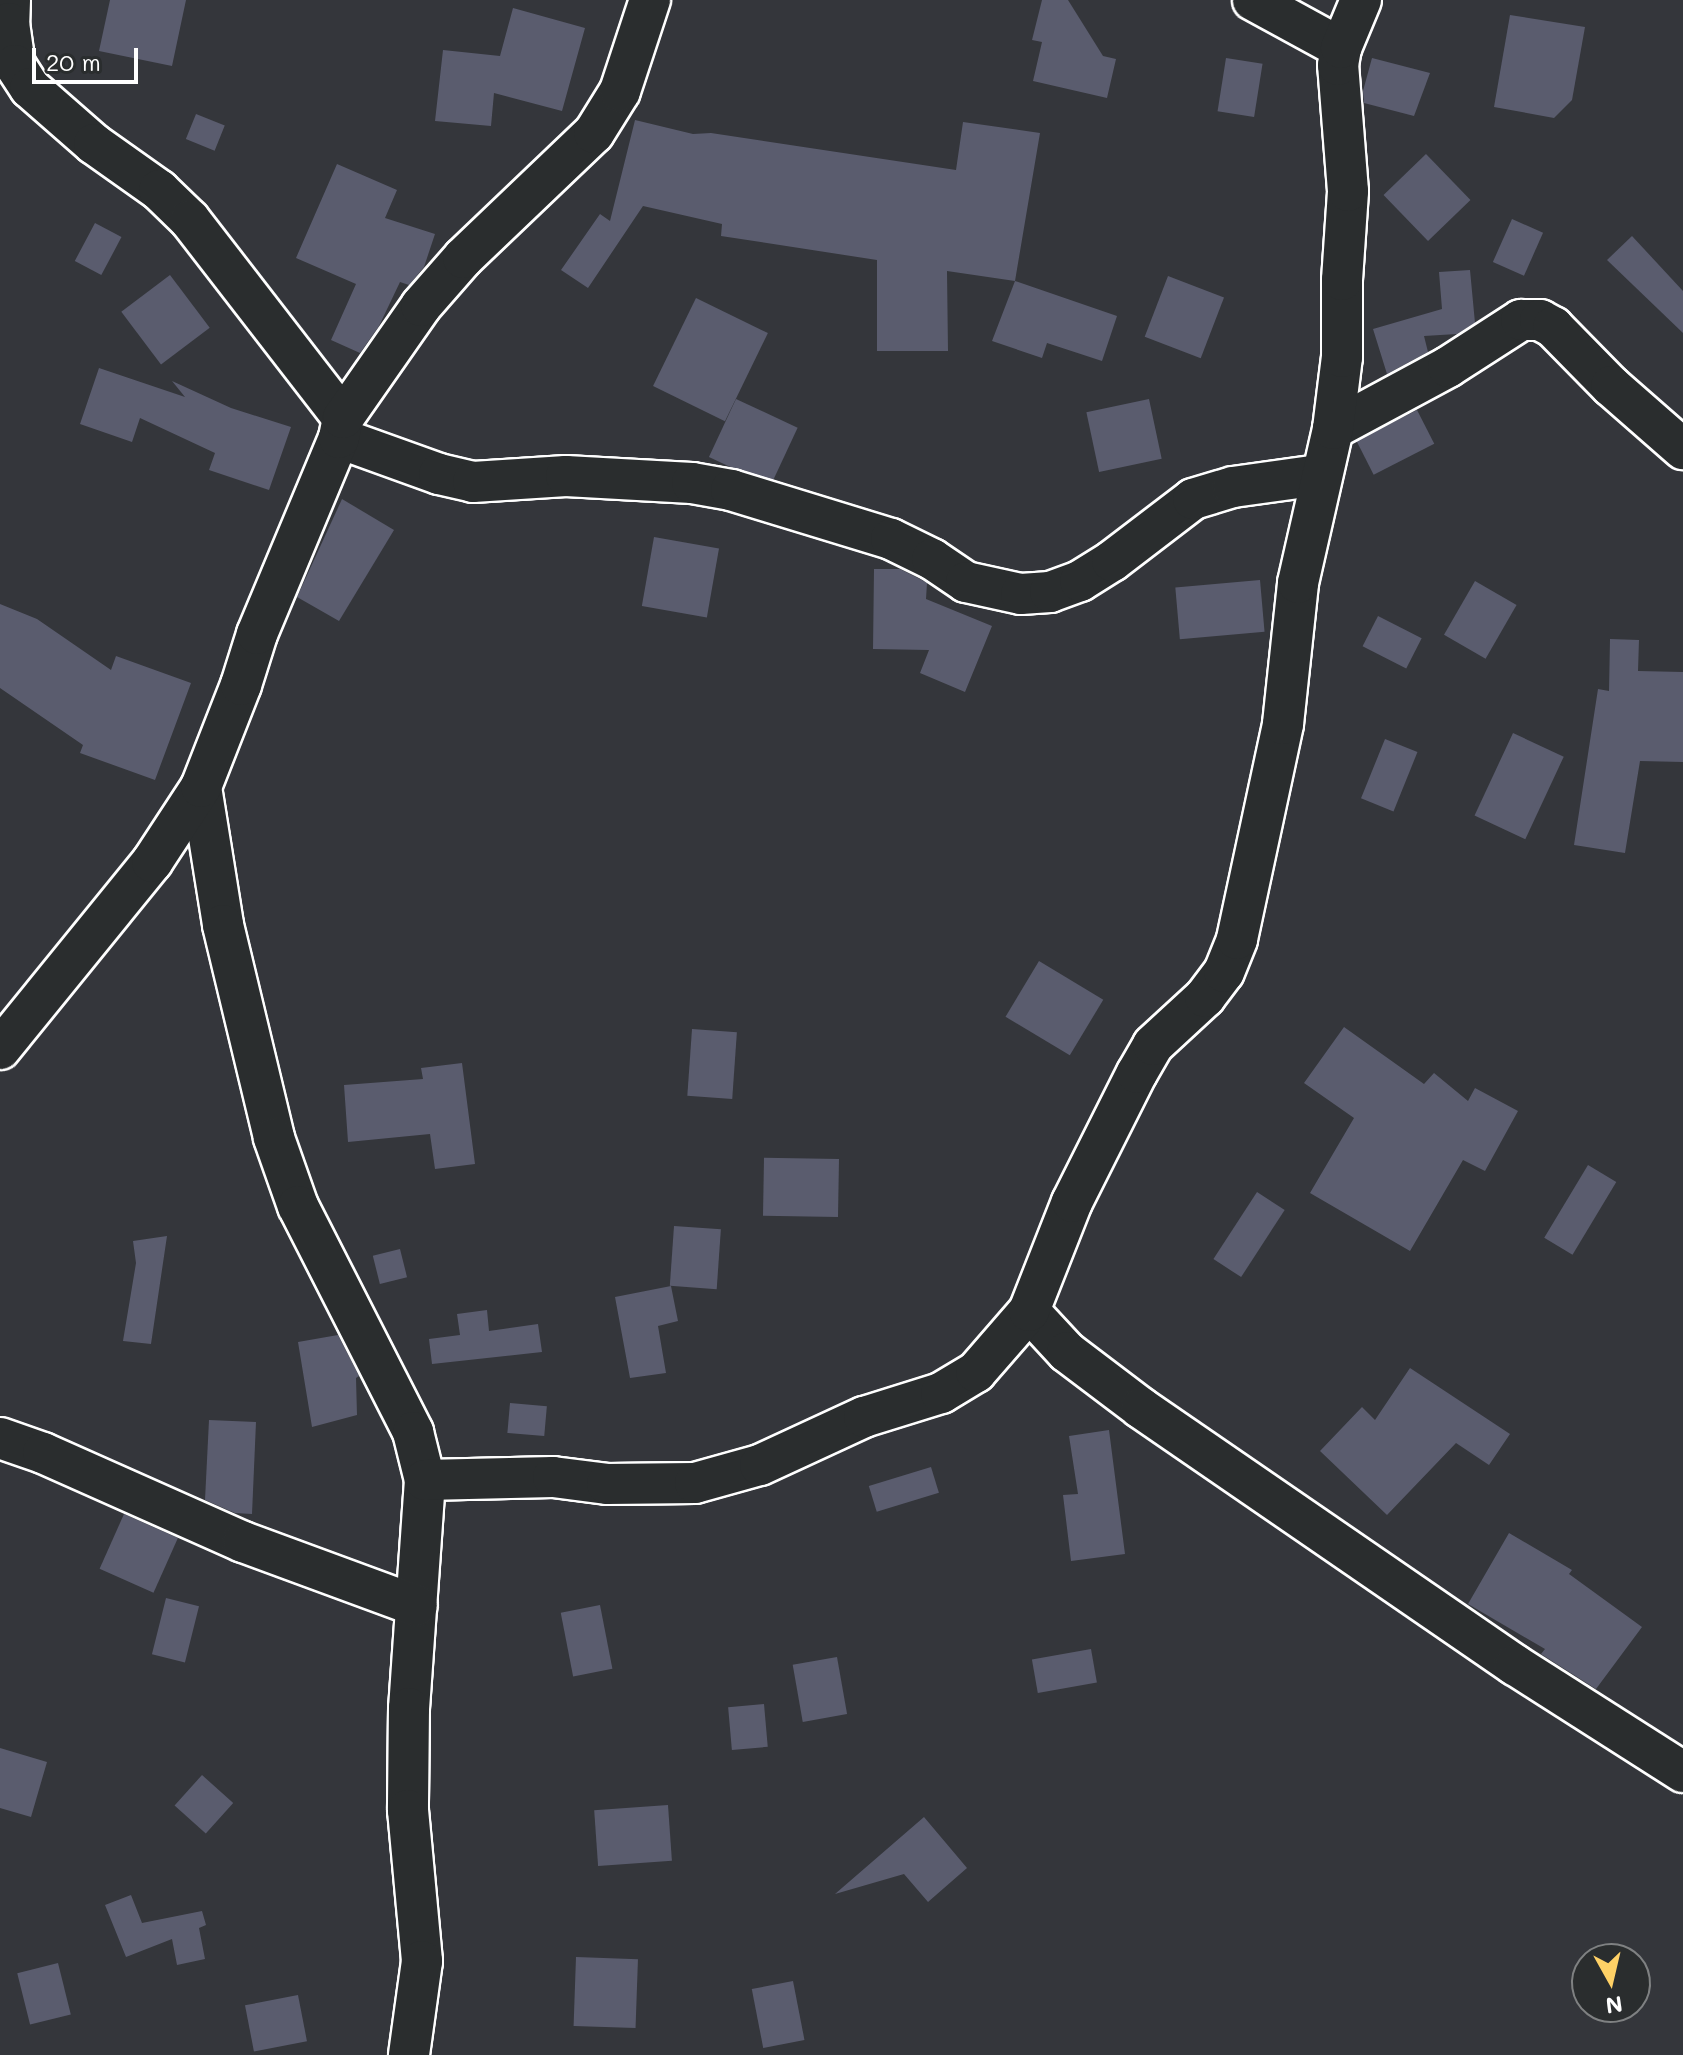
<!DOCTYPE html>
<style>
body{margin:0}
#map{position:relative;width:1683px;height:2055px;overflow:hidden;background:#34363b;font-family:Mali,sans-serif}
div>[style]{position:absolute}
.building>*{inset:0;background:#5a5c6e;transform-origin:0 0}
.roads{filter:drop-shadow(2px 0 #fff) drop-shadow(-2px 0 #fff) drop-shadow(0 2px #fff) drop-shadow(0 -2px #fff)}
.minor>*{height:40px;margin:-20px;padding:0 20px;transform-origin:20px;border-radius:20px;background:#2a2d2e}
span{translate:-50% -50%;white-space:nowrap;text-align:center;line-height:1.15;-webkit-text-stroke:7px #2a2d2e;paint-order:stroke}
.north{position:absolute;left:1571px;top:1943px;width:80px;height:80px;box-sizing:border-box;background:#2a2d2e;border:2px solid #7f8182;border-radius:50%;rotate:172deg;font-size:22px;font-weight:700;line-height:32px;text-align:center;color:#fff}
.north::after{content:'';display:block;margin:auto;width:28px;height:36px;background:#ffd166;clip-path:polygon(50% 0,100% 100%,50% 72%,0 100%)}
.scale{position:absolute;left:32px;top:48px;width:106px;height:36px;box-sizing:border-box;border:4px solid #fff;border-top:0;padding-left:10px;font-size:24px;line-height:28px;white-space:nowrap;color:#fff;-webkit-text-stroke:6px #2a2d2e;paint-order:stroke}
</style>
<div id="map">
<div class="building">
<div style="clip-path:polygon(110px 0,186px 0,172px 66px,99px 51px)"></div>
<div style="clip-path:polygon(1042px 0,1068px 0,1103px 56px,1116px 59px,1107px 98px,1033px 81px,1042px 42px,1032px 40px)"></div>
<div style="clip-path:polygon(513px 8px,585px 28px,562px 111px,494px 93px,491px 126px,435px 121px,443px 50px,500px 56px)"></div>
<div style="clip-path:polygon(1510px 15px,1585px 27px,1572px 100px,1554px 118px,1494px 107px)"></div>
<div style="left:1226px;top:58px;width:37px;height:54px;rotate:9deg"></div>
<div style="clip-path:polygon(1372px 58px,1430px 73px,1414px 116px,1364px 103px,1363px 91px)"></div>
<div style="left:196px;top:114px;width:31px;height:27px;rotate:22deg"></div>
<div style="clip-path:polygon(635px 120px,693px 134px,711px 133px,956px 170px,963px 122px,1040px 133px,1015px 281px,947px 271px,948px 351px,877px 351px,877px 260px,721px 236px,722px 224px,643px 206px,588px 288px,561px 270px,600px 214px,610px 221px)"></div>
<div style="left:1426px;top:154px;width:64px;height:59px;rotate:46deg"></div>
<div style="clip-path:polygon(337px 164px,397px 190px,385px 218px,435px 234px,424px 267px,409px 285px,400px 282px,379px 326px,360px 353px,331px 340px,356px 284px,296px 258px)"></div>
<div style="left:1512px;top:219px;width:34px;height:47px;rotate:24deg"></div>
<div style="left:95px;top:223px;width:30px;height:43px;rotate:28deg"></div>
<div style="clip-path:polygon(1632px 236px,1683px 291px,1683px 333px,1607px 260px)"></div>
<div style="clip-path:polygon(1470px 270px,1475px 323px,1457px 334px,1424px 336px,1428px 352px,1387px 374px,1373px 329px,1442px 309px,1439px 272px)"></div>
<div style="left:170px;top:275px;width:66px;height:61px;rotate:53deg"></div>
<div style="left:1168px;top:276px;width:60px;height:65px;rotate:21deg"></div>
<div style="clip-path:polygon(1015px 281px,1117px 316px,1102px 361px,1047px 343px,1042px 358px,992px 341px)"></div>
<div style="left:696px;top:298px;width:80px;height:98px;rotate:26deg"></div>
<div style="clip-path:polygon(99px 368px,185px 397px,172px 381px,231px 408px,291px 427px,269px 490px,209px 470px,215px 453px,140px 418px,132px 442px,80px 424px)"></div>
<div style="left:736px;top:399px;width:68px;height:64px;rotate:25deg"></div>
<div style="left:1149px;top:399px;width:61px;height:64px;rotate:78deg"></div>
<div style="left:1417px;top:410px;width:38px;height:68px;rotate:63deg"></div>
<div style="clip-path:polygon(342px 499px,394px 530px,339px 621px,297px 597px)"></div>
<div style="left:654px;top:537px;width:66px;height:70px;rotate:10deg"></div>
<div style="clip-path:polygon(874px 569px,900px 569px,920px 579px,927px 583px,926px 599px,992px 626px,965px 692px,920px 673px,929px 650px,873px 649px)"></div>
<div style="left:1260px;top:580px;width:52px;height:85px;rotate:85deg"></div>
<div style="left:1475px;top:581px;width:48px;height:62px;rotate:30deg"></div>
<div style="clip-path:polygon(0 604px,37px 619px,111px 670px,116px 656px,191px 683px,155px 780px,80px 753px,83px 745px,0 688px)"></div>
<div style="left:1378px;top:616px;width:49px;height:34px;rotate:27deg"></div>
<div style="clip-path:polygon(1610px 639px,1639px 640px,1638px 671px,1683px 672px,1683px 762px,1640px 761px,1625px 853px,1574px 845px,1598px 689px,1609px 691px)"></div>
<div style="left:1513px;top:733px;width:56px;height:91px;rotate:25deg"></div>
<div style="left:1385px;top:739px;width:35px;height:64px;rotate:22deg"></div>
<div style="left:1039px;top:961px;width:75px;height:65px;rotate:31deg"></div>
<div style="clip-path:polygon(1344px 1027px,1424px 1084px,1434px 1073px,1468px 1101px,1475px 1088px,1518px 1111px,1485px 1171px,1463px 1160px,1410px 1251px,1310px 1193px,1354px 1118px,1304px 1083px)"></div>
<div style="left:692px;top:1029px;width:45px;height:67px;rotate:4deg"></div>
<div style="clip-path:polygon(462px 1063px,475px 1164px,435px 1169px,430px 1134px,348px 1142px,344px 1085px,423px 1079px,421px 1068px)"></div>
<div style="left:839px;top:1159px;width:58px;height:75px;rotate:91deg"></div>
<div style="left:1588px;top:1165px;width:33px;height:85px;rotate:31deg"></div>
<div style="left:1257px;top:1192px;width:33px;height:80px;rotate:33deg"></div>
<div style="left:674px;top:1226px;width:47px;height:60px;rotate:4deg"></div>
<div style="clip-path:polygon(167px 1236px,151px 1344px,123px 1341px,136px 1263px,133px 1241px)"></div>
<div style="left:400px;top:1249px;width:29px;height:28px;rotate:76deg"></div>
<div style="clip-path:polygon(671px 1286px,678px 1321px,658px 1326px,666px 1373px,630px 1378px,615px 1297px)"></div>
<div style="clip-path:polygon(487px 1310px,489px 1331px,538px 1324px,542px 1352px,432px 1364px,429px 1339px,460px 1335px,457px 1314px)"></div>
<div style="clip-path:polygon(338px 1335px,359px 1376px,356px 1378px,357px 1415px,312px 1427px,298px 1342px)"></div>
<div style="clip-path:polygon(1410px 1368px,1510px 1434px,1489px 1465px,1456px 1443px,1387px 1515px,1320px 1451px,1362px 1407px,1375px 1420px)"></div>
<div style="left:510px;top:1403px;width:37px;height:30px;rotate:5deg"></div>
<div style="clip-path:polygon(209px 1420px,256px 1422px,252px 1514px,235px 1513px,205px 1500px)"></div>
<div style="clip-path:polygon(1109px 1430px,1125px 1554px,1071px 1561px,1063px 1495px,1078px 1494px,1069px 1436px)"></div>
<div style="left:931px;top:1467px;width:27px;height:65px;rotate:73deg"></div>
<div style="left:124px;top:1514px;width:59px;height:60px;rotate:24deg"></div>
<div style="clip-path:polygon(1509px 1533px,1572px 1570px,1569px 1574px,1642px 1627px,1596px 1689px,1541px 1654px,1545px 1649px,1468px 1604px)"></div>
<div style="left:166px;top:1598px;width:34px;height:58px;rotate:14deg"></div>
<div style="left:600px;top:1605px;width:65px;height:40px;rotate:79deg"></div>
<div style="left:1091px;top:1649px;width:34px;height:60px;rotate:80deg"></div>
<div style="left:837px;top:1657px;width:58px;height:45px;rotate:80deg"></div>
<div style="left:764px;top:1704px;width:43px;height:36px;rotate:85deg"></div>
<div style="clip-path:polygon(0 1748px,47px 1762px,31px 1817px,0 1808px)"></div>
<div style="left:202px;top:1775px;width:42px;height:41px;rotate:42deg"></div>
<div style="left:668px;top:1805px;width:56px;height:74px;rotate:86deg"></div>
<div style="clip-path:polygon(924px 1817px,967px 1868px,928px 1902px,904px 1874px,835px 1894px)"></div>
<div style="clip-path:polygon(131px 1895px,142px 1923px,202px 1911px,206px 1925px,199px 1928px,205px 1959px,177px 1965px,172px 1939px,126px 1957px,105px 1905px)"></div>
<div style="left:576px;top:1957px;width:62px;height:69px;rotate:2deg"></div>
<div style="left:58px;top:1963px;width:53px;height:42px;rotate:76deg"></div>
<div style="left:793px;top:1981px;width:60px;height:42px;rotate:79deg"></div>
<div style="left:298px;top:1995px;width:47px;height:54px;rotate:79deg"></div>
</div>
<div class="roads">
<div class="minor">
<div style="left:10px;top:0;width:23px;rotate:92deg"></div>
<div style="left:9px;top:23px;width:42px;rotate:81.9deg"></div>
<div style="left:15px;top:65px;width:27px;rotate:57deg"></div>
<div style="left:30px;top:88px;width:85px;rotate:41.2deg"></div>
<div style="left:94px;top:144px;width:80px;rotate:35.3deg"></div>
<div style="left:159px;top:190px;width:43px;rotate:44.1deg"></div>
<div style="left:190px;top:220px;width:250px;rotate:52.3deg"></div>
<div style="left:1253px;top:0;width:100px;rotate:28.6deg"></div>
<div style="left:1333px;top:429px;width:131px;rotate:-28.3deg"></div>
<div style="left:1448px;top:367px;width:87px;rotate:-32.8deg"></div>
<div style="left:1521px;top:320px;width:19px"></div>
<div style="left:1540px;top:320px;width:15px;rotate:28deg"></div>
<div style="left:1553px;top:327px;width:83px;rotate:45.5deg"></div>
<div style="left:1611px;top:386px;width:96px;rotate:41.2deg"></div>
<div style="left:339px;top:438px;width:106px;rotate:19.8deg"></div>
<div style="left:439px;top:474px;width:35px;rotate:13deg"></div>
<div style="left:473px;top:482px;width:93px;rotate:-3.7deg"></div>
<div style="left:566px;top:476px;width:126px;rotate:3.2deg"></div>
<div style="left:692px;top:483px;width:40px;rotate:10deg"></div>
<div style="left:731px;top:490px;width:167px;rotate:17deg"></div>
<div style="left:891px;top:539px;width:46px;rotate:26deg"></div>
<div style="left:932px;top:559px;width:41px;rotate:34.1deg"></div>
<div style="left:966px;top:582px;width:56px;rotate:12.3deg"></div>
<div style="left:1021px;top:594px;width:29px;rotate:-4deg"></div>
<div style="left:1050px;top:592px;width:32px;rotate:-20deg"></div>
<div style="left:1080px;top:581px;width:38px;rotate:-32deg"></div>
<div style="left:1112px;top:561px;width:102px;rotate:-37.4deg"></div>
<div style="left:1193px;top:499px;width:42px;rotate:-16.7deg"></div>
<div style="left:1233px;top:487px;width:88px;rotate:-7.9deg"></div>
<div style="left:201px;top:787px;width:140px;rotate:80.9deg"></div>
<div style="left:223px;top:925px;width:219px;rotate:76.5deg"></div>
<div style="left:274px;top:1138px;width:72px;rotate:70.6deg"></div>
<div style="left:298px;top:1206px;width:254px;rotate:63deg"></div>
<div style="left:413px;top:1432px;width:49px;rotate:76deg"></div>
<div style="left:425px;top:1480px;width:229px;rotate:94deg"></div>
<div style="left:409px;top:1708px;width:102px;rotate:90.6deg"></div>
<div style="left:408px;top:1810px;width:152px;rotate:84.7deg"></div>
<div style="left:422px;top:1961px;width:95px;rotate:97.9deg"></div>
<div style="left:0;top:1049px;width:241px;rotate:-50.9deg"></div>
<div style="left:152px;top:862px;width:90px;rotate:-56.8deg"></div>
<div style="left:201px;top:787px;width:110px;rotate:-68.6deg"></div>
<div style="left:241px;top:685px;width:53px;rotate:-72.6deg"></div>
<div style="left:257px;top:634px;width:212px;rotate:-67.3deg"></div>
<div style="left:339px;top:438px;width:20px;rotate:-79deg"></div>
<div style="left:343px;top:418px;width:136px;rotate:-55.1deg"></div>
<div style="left:421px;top:306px;width:64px;rotate:-48.8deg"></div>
<div style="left:463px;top:258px;width:181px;rotate:-43.7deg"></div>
<div style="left:594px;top:133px;width:49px;rotate:-58.2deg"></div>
<div style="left:620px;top:91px;width:96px;rotate:-71.8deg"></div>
<div style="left:1029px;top:1311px;width:56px;rotate:47.2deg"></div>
<div style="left:1067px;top:1352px;width:93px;rotate:37.1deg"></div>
<div style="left:1141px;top:1408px;width:454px;rotate:34.5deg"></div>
<div style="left:1515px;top:1665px;width:199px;rotate:32.5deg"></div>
<div style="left:0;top:1438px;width:46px;rotate:19.2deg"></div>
<div style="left:43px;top:1453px;width:219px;rotate:24deg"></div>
<div style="left:243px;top:1542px;width:185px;rotate:20.2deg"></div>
<div style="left:425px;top:1480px;width:128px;rotate:-1.3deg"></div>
<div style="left:553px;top:1477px;width:54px;rotate:7.4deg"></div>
<div style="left:607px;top:1484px;width:88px;rotate:-0.7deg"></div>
<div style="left:695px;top:1483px;width:67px;rotate:-15.5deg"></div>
<div style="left:760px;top:1465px;width:115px;rotate:-24.8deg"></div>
<div style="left:864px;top:1417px;width:81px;rotate:-17.3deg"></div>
<div style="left:941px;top:1393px;width:41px;rotate:-31deg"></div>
<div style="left:976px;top:1372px;width:81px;rotate:-49deg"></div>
<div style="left:1029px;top:1311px;width:117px;rotate:-68.5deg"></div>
<div style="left:1072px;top:1202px;width:144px;rotate:-63.3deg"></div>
<div style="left:1137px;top:1073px;width:32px;rotate:-60deg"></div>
<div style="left:1153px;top:1045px;width:71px;rotate:-42.7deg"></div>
<div style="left:1205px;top:997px;width:31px;rotate:-53deg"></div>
<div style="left:1224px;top:972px;width:35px;rotate:-68deg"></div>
<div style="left:1237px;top:939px;width:220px;rotate:-77.9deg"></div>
<div style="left:1283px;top:724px;width:142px;rotate:-83.9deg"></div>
<div style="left:1298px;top:583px;width:158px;rotate:-77.2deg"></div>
<div style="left:1333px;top:429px;width:73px;rotate:-82.9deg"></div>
<div style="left:1342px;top:357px;width:77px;rotate:-90deg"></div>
<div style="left:1342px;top:280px;width:89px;rotate:-86.1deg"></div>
<div style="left:1348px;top:191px;width:126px;rotate:-94.5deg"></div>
<div style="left:1338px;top:65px;width:17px;rotate:-80deg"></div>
<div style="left:1341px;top:48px;width:52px;rotate:-67.4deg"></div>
</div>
</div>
<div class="north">N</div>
<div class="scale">20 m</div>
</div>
